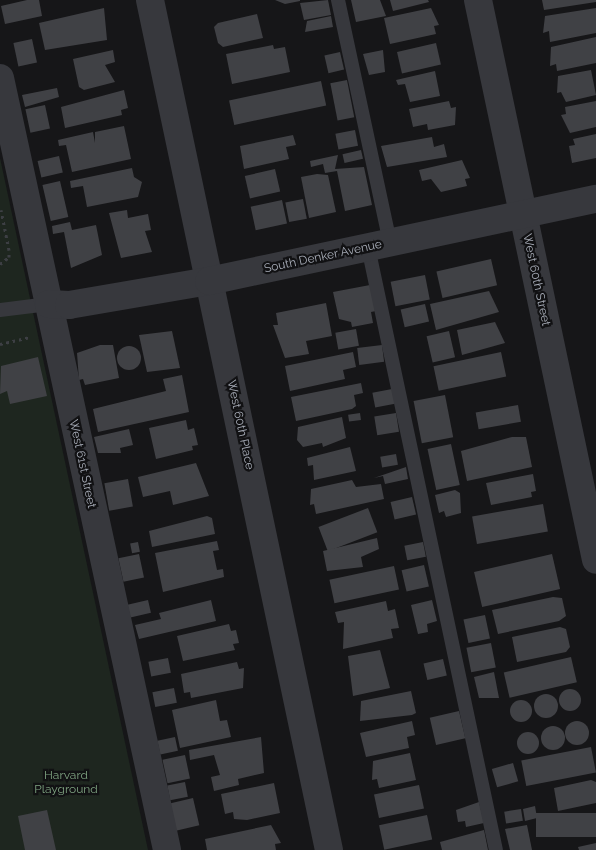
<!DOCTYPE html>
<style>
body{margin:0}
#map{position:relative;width:596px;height:850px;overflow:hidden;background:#161618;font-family:Raleway,sans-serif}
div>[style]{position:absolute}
.green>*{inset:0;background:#1e261f}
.building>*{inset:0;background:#404145;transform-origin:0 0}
.round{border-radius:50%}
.path>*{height:3px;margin-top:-1.5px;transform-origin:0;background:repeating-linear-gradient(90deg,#3d3f44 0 2.5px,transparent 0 6.5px)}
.service>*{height:14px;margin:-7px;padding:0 7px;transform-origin:7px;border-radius:7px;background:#37383d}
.minor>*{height:28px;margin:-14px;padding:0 14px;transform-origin:14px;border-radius:14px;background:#37383d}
span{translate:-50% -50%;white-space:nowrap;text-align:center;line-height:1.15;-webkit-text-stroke:4.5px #111113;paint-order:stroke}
.street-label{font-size:12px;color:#a8adb8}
.park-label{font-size:12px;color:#7fa381}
</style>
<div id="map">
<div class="green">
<div style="clip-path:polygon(0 158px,148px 850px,0 850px)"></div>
</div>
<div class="building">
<div style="clip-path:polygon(27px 0,39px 0,42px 16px,5px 24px,1px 6px)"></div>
<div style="clip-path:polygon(275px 0,300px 0,300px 1px,285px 4px)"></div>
<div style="clip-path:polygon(328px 0,331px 15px,304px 20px,300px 3px)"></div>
<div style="clip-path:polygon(351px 0,380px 0,386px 16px,356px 22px)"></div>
<div style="clip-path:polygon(390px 0,428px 0,429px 2px,393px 11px)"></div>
<div style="clip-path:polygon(542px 0,596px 0,596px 2px,544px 10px)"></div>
<div style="clip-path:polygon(104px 8px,107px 40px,45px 50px,39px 23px)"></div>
<div style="clip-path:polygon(431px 8px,439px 25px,434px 26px,436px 34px,390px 44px,384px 18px)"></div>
<div style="clip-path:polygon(596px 8px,596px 33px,550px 42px,549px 31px,543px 33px,545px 16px)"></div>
<div style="clip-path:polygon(257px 14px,263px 38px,223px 47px,218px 43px,214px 27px,218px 23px)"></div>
<div style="clip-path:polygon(331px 16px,333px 27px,305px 32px,307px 21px)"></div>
<div style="clip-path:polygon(596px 37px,596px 63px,557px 71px,556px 64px,550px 66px,551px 47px)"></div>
<div style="left:32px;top:39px;width:24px;height:19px;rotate:78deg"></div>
<div style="left:436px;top:43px;width:22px;height:40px;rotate:77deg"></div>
<div style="clip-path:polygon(273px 45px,274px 49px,285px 47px,290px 72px,232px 84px,226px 54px)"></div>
<div style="clip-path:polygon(113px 50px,115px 62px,105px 65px,115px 82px,84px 90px,79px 87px,73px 59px)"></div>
<div style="clip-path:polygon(383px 50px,385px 72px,369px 75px,363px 54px)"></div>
<div style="left:340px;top:52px;width:18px;height:16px;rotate:77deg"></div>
<div style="clip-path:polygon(591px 70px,596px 95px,566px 102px,561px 92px,557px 93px,558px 76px)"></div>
<div style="clip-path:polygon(435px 71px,440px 96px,410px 102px,405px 84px,398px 85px,396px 80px)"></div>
<div style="left:347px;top:80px;width:38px;height:17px;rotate:79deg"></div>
<div style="left:321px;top:81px;width:25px;height:94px;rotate:78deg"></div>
<div style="clip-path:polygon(57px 88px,59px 97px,25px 107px,22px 95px)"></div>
<div style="clip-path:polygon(124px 90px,128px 108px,121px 110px,122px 115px,65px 128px,61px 107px)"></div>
<div style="clip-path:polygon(449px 101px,451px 108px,456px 107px,455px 125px,428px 130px,427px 124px,413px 127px,409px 109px)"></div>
<div style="clip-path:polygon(596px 101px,596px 127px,570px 133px,561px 115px,566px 114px,565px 107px)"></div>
<div style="left:45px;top:105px;width:24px;height:20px;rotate:78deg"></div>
<div style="clip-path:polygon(124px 126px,131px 159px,72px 172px,66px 145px,59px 146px,58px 140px,93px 132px,95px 143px,95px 132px)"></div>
<div style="left:355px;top:130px;width:16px;height:20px;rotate:79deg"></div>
<div style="clip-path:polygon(596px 134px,596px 158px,572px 163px,569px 146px,575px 145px,573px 139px)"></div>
<div style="clip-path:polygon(293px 135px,296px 145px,286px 147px,289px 159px,244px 169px,240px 146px)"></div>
<div style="clip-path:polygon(432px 137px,434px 147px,444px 144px,447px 157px,387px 167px,381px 146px)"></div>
<div style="left:361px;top:150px;width:9px;height:19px;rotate:77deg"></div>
<div style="clip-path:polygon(338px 155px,335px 169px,364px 167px,372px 205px,345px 211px,337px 171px,325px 173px,323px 164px,311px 167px,310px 161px)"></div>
<div style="left:59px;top:156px;width:17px;height:22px;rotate:77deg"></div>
<div style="clip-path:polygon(462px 160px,470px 178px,465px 179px,467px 186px,441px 192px,431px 179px,422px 181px,419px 170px)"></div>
<div style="clip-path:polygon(132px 168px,134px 177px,142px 182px,138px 197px,87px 207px,83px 186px,71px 188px,70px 181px)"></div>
<div style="left:275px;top:169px;width:23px;height:31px;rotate:77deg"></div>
<div style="clip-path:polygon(317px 174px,328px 175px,336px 212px,309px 218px,301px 177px)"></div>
<div style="left:60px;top:181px;width:37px;height:18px;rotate:77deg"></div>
<div style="left:303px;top:199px;width:20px;height:18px;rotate:79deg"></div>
<div style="left:282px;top:200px;width:24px;height:32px;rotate:78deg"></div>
<div style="clip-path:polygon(127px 210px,128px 218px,148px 214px,151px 230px,145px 231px,152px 252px,121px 258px,109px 213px)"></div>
<div style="clip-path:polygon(70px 222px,72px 230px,96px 225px,102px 255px,71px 268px,64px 232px,53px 234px,52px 226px)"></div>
<div style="left:491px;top:259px;width:27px;height:56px;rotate:77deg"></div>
<div style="left:425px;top:275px;width:25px;height:35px;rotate:79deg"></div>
<div style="clip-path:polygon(370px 285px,376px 311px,371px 312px,373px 323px,352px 327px,351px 322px,339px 319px,333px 292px)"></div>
<div style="clip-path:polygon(489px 291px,499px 312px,436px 330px,430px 304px)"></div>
<div style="clip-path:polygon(326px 303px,332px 336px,306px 341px,309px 354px,285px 358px,273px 325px,278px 325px,276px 313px)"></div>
<div style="left:425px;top:304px;width:18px;height:25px;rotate:77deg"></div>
<div style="clip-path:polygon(495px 322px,505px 343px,462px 355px,457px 330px)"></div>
<div style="left:356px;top:329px;width:17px;height:21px;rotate:80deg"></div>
<div style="clip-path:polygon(172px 331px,180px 368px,147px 372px,139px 335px)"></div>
<div style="left:449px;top:331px;width:27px;height:23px;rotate:77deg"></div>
<div style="clip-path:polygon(100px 345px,113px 345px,119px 378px,85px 385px,83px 379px,79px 380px,77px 353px)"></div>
<div style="left:382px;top:345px;width:17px;height:25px;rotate:83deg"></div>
<div class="round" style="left:117px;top:346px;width:24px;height:24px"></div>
<div style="clip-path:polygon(353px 352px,356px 367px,343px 370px,345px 379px,290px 391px,285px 366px)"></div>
<div style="left:501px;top:352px;width:25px;height:69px;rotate:78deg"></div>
<div style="clip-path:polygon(38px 357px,47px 396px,10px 404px,7px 391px,0 394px,1px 366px)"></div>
<div style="clip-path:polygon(182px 375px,189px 412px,98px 432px,93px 409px,166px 391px,163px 379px)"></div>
<div style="clip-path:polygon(361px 383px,363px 393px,354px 395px,356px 406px,352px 409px,296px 421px,291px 397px)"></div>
<div style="left:392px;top:389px;width:15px;height:20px;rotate:79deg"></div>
<div style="left:445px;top:395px;width:43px;height:32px;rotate:79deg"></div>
<div style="left:518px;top:405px;width:17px;height:43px;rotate:80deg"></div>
<div style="left:360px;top:413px;width:7px;height:12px;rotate:82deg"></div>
<div style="left:396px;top:413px;width:19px;height:22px;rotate:81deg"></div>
<div style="clip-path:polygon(342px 417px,346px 438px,323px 447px,322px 443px,303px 447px,297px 440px,298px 427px)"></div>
<div style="clip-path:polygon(186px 420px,188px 430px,194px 428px,198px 445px,192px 446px,193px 450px,156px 459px,149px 428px)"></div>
<div style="clip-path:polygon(129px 429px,133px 445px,120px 448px,121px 453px,98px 453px,94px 437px)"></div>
<div style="clip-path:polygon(512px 437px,526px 437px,532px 467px,467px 481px,461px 451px)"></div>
<div style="left:451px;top:444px;width:42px;height:24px;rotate:78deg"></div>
<div style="clip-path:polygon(350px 447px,356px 471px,314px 480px,313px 465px,308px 466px,307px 458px)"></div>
<div style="left:396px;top:454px;width:11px;height:16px;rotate:80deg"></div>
<div style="clip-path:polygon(196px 463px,209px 496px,173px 505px,170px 491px,143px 497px,138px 477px)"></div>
<div style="clip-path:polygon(406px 467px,408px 479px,385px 484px,383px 476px,374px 478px)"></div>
<div style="clip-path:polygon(533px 474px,536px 491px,531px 492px,532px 497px,491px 505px,486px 483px)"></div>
<div style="left:128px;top:479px;width:28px;height:24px;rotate:80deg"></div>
<div style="clip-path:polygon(352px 480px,356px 487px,381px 484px,384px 499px,316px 514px,314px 504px,310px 505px,311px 489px)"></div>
<div style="clip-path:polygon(455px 490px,460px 493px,461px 513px,446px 517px,444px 511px,439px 513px,435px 495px)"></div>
<div style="left:412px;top:497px;width:18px;height:22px;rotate:77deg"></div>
<div style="left:543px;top:504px;width:28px;height:72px;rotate:80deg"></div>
<div style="left:368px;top:508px;width:26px;height:53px;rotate:69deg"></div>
<div style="clip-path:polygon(207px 516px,212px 518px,215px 534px,152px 547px,149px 531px)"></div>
<div style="clip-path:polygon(377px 538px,379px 549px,361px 557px,363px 567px,327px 571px,323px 551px)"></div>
<div style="clip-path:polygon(217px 541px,219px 550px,213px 551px,217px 570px,223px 569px,224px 577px,163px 592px,155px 553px)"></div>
<div style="left:138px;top:542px;width:10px;height:8px;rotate:79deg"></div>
<div style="left:423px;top:542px;width:15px;height:19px;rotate:79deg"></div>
<div style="left:139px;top:554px;width:24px;height:21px;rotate:78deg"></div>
<div style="left:552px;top:554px;width:36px;height:80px;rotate:77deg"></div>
<div style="left:424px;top:565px;width:22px;height:23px;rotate:77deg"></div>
<div style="left:394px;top:566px;width:24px;height:66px;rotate:78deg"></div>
<div style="clip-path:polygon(553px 597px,562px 598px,566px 616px,559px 621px,498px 634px,492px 610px)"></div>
<div style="left:148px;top:600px;width:13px;height:21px;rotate:77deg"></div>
<div style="clip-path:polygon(211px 600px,216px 621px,139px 639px,135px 625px,161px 619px,159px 613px)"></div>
<div style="clip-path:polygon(432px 600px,437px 621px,427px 624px,428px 632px,418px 634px,411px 605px)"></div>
<div style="clip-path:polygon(386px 601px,388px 611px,395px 609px,399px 628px,391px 629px,393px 638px,343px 649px,344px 622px,338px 623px,335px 612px)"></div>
<div style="left:485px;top:615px;width:24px;height:22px;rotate:78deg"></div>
<div style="clip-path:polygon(229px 624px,231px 631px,236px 630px,239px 643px,233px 644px,235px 650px,183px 661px,177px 636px)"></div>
<div style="clip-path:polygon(560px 627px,566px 629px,570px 647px,566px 652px,517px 662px,512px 637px)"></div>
<div style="left:491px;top:643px;width:25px;height:25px;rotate:79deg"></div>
<div style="clip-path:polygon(380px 650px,390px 688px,353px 696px,348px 656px)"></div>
<div style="left:571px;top:657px;width:26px;height:69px;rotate:77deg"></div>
<div style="left:168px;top:658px;width:15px;height:20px;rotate:79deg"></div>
<div style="left:443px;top:659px;width:17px;height:20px;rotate:77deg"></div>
<div style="clip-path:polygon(237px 662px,239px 669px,244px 668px,243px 688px,191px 698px,190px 692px,184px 693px,181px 674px)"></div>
<div style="clip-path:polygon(494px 672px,499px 698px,479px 698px,474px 677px)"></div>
<div style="left:174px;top:688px;width:15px;height:22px;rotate:79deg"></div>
<div class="round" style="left:559px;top:689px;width:22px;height:22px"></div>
<div style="clip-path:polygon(411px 691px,416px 713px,412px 715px,360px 721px,361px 701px)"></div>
<div class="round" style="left:534px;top:694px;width:24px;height:24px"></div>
<div class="round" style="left:510px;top:700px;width:22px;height:22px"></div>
<div style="clip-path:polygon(216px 700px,220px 721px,227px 720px,231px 737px,180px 748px,172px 710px)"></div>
<div style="left:459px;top:711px;width:28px;height:30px;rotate:77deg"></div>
<div style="clip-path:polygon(412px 721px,415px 735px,407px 737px,409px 748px,366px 757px,360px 733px)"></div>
<div class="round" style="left:565px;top:721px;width:24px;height:24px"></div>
<div class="round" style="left:541px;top:726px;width:24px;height:24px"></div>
<div class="round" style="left:517px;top:732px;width:22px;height:22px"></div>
<div style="left:175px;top:737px;width:14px;height:18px;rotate:78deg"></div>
<div style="clip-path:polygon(261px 737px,264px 773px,238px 779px,239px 785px,214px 791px,211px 777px,220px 775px,214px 755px,190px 760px,189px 750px)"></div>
<div style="left:591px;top:747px;width:26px;height:71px;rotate:79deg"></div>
<div style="clip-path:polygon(410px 753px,416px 780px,379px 788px,377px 779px,372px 780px,373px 761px)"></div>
<div style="left:185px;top:755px;width:24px;height:23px;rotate:78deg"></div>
<div style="left:513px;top:763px;width:19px;height:22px;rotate:74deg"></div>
<div style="clip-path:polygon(591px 780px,596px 782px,596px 803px,558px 811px,554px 788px)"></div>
<div style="left:185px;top:782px;width:15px;height:18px;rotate:79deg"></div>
<div style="clip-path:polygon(274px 783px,280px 813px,247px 820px,234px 819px,233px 812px,225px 814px,221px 794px)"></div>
<div style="left:419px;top:785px;width:24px;height:46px;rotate:78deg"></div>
<div style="left:193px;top:798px;width:28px;height:24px;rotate:77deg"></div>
<div style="clip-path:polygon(479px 802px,484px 823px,466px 827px,465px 821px,458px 822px,456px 810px)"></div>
<div style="clip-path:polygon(535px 806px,537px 818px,525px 821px,523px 809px)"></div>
<div style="left:521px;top:809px;width:12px;height:17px;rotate:81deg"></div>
<div style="clip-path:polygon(47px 810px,56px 850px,25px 850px,18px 816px)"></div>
<div style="left:596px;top:813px;width:24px;height:60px;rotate:90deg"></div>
<div style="left:427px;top:815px;width:25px;height:49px;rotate:78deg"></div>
<div style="clip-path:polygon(271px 825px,281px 843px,275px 844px,276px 850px,207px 850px,205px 839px)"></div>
<div style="clip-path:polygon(527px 825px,532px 850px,510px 850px,505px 829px)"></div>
<div style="clip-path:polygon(484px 830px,488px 850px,442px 850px,440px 842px)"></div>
<div style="clip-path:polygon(596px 843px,596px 850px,579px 850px,578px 847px)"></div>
</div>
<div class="path">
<div style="left:0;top:264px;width:11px;rotate:-38deg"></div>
<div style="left:9px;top:257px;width:7px;rotate:-90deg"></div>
<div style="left:9px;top:250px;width:41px;rotate:-101.3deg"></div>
<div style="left:0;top:344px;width:32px;rotate:-13deg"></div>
</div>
<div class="service">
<div style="left:338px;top:0;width:249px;rotate:77.9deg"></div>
<div style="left:368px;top:247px;width:616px;rotate:78.02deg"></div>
<div style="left:0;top:310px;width:49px;rotate:-7deg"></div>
</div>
<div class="minor">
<div style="left:150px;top:0;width:869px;rotate:78.11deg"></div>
<div style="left:478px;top:0;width:572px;rotate:78.1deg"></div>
<div style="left:0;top:78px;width:790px;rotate:77.79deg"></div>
<div style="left:49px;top:304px;width:20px;rotate:3deg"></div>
<div style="left:69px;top:305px;width:142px;rotate:-9.7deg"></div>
<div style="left:209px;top:281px;width:396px;rotate:-12deg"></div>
</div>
<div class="street-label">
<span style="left:323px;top:257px;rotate:-12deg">South Denker Avenue</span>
<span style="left:536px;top:280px;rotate:78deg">West 60th Street</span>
<span style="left:240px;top:425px;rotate:78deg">West 60th Place</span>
<span style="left:82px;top:464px;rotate:78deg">West 61st Street</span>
</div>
<div class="park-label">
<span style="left:66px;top:783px">Harvard<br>Playground</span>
</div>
</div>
